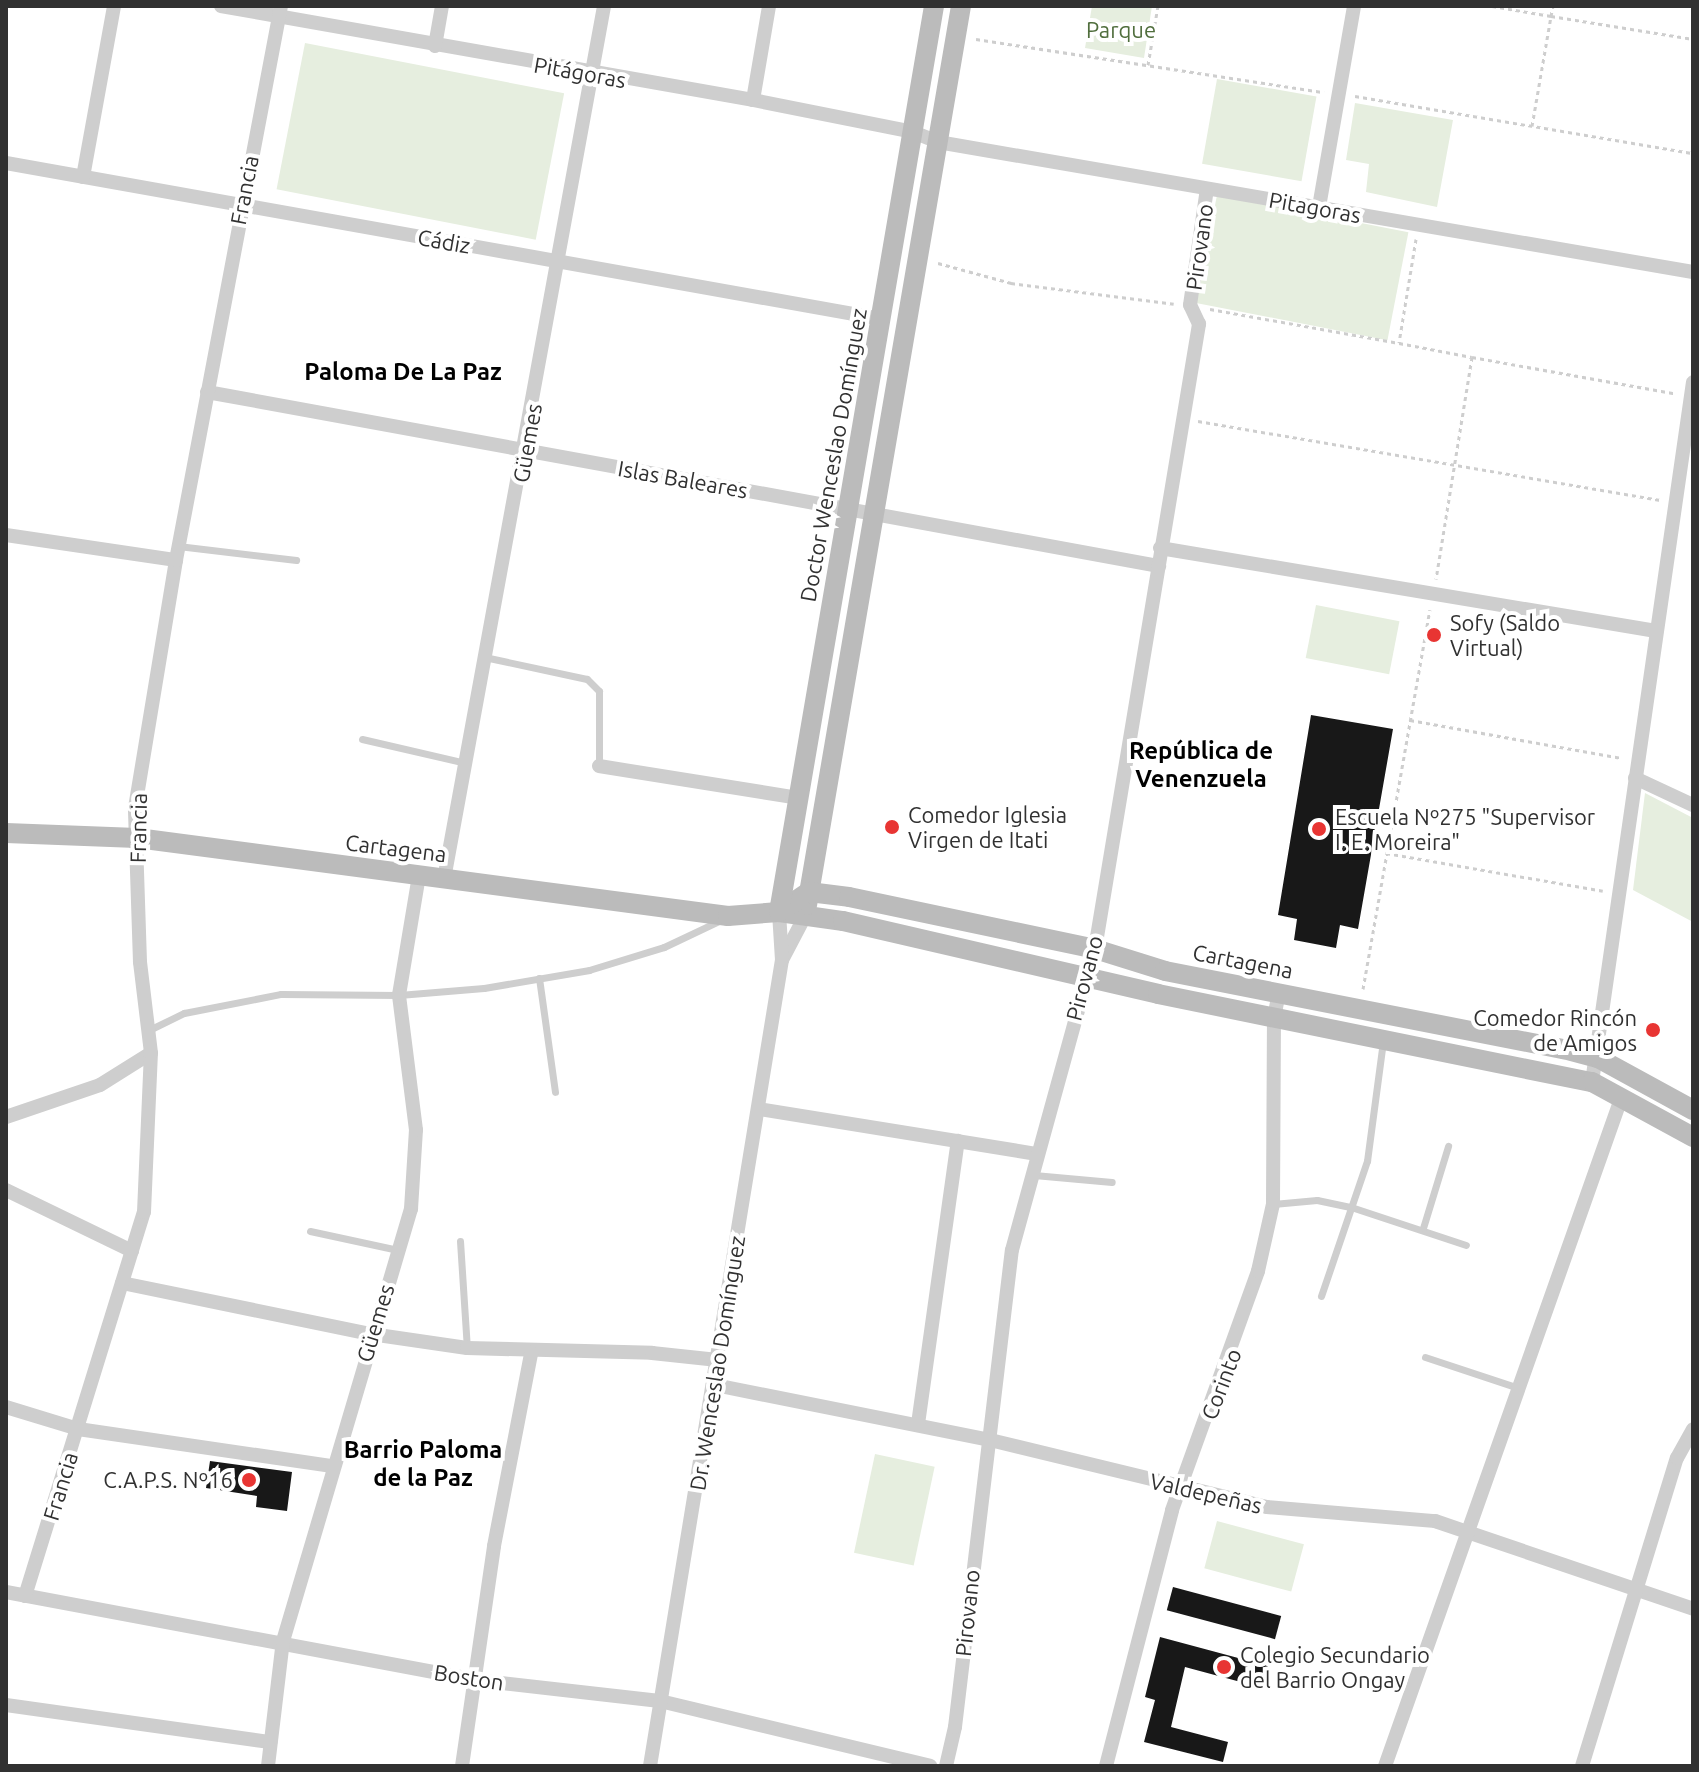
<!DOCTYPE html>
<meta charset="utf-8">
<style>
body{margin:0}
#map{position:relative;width:1699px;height:1772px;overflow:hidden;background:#fff;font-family:Ubuntu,sans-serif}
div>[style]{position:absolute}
.green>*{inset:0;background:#e6eedf;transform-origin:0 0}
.building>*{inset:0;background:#181818;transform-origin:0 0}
.path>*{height:3px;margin-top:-1.5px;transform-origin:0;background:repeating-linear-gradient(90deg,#cecece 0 4px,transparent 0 8px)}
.lane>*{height:7px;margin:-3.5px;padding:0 3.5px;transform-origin:3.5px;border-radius:3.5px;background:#cecece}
.street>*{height:14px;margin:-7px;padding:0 7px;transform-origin:7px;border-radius:7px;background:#cecece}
.secondary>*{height:20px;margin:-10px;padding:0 10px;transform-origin:10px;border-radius:10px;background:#bbb}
.dots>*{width:22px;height:22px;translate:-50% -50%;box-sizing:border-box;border:4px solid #fff;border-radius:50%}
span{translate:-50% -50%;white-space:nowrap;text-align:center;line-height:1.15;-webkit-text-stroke:8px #fff;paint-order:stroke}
.park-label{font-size:22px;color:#506e3d}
.street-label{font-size:22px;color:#313131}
.poi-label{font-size:22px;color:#313131}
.left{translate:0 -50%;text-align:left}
.right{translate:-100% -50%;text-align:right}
.neighbourhood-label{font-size:24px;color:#000;font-weight:700}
.frame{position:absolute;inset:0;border:8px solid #313131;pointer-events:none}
</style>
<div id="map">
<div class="green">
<div style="clip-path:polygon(1092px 6px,1152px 6px,1144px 58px,1085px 48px)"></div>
<div style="left:305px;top:43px;width:264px;height:149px;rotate:11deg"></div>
<div style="left:1217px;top:79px;width:101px;height:86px;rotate:10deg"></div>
<div style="clip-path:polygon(1355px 103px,1453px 120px,1437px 207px,1366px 192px,1369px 164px,1346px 160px)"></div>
<div style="left:1217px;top:195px;width:195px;height:110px;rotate:11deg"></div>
<div style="left:1316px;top:605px;width:85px;height:54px;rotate:11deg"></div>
<div style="clip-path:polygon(1645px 793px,1693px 818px,1693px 922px,1633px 890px)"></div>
<div style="left:875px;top:1454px;width:61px;height:101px;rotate:12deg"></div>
<div style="left:1217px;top:1521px;width:90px;height:49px;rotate:15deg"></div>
</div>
<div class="building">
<div style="clip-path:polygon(1311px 715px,1393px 729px,1358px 929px,1340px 925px,1336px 948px,1294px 940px,1297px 919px,1278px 915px)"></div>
<div style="clip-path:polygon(210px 1461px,292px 1472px,287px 1511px,256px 1507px,257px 1496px,206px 1488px)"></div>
<div style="left:1173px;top:1587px;width:112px;height:24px;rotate:15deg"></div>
<div style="clip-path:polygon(1160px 1637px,1268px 1666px,1263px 1688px,1185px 1667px,1171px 1727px,1228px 1742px,1223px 1762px,1144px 1742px,1155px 1700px,1145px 1697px)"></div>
</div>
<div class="path">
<div style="left:1492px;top:6px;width:60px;rotate:9.6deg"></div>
<div style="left:1551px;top:16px;width:10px;rotate:-79deg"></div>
<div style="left:976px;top:39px;width:352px;rotate:8.7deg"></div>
<div style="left:1148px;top:65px;width:60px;rotate:-80.4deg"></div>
<div style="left:1355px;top:96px;width:343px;rotate:9.6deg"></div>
<div style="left:1532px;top:126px;width:112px;rotate:-80.2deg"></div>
<div style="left:1551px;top:16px;width:144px;rotate:9.2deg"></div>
<div style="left:1416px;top:239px;width:105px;rotate:99.3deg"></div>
<div style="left:1399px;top:343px;width:74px;rotate:10.9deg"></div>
<div style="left:1472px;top:357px;width:225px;rotate:99.2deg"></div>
<div style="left:938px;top:263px;width:76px;rotate:15.3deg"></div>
<div style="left:1011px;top:283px;width:164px;rotate:7.3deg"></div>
<div style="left:1210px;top:309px;width:192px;rotate:10.2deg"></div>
<div style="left:1472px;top:357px;width:208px;rotate:10.2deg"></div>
<div style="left:1198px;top:421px;width:469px;rotate:9.7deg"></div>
<div style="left:1410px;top:720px;width:215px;rotate:10.2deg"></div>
<div style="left:1386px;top:853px;width:220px;rotate:9.9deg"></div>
<div style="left:1363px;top:989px;width:385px;rotate:-80deg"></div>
</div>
<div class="lane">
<div style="left:178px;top:546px;width:119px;rotate:6.8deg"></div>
<div style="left:489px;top:658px;width:100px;rotate:12.1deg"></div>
<div style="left:587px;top:679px;width:17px;rotate:45deg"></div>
<div style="left:599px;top:691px;width:75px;rotate:90deg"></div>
<div style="left:362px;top:739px;width:107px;rotate:13deg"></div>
<div style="left:539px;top:978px;width:115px;rotate:82deg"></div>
<div style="left:149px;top:1030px;width:39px;rotate:-26deg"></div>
<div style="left:184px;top:1013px;width:99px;rotate:-11.1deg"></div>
<div style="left:281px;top:994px;width:118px;rotate:0.5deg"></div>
<div style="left:399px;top:995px;width:85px;rotate:-4.7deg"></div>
<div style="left:484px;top:988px;width:107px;rotate:-9.7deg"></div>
<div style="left:589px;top:970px;width:78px;rotate:-17deg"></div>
<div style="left:664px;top:947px;width:61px;rotate:-25.3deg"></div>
<div style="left:1034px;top:1175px;width:78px;rotate:5.1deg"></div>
<div style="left:1273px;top:1204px;width:44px;rotate:-5.2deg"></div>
<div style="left:1317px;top:1200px;width:35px;rotate:12deg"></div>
<div style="left:1351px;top:1207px;width:121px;rotate:18.3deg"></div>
<div style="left:1423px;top:1228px;width:86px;rotate:-73deg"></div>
<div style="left:310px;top:1231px;width:90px;rotate:12.2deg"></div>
<div style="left:460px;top:1241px;width:107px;rotate:86.3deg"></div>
<div style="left:1321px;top:1296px;width:143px;rotate:-71.2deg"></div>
<div style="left:1367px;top:1161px;width:121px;rotate:-82.4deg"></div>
<div style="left:1425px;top:1357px;width:99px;rotate:18.3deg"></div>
</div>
<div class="street">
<div style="left:221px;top:6px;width:540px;rotate:10.02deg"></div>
<div style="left:753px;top:100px;width:163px;rotate:11.3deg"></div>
<div style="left:913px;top:132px;width:27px;rotate:22deg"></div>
<div style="left:938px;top:142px;width:766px;rotate:9.77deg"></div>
<div style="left:435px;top:46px;width:41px;rotate:-80.1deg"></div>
<div style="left:753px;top:100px;width:95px;rotate:-80.3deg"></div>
<div style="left:6px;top:163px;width:890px;rotate:10.1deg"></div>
<div style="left:83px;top:177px;width:174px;rotate:-79.7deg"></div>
<div style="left:1319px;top:207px;width:204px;rotate:-80.1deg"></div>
<div style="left:207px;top:392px;width:968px;rotate:10.36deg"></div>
<div style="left:6px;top:535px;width:172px;rotate:8.4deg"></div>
<div style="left:1160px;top:548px;width:503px;rotate:9.5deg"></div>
<div style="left:599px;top:766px;width:203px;rotate:9.1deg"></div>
<div style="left:1635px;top:778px;width:64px;rotate:25deg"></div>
<div style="left:444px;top:879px;width:888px;rotate:-79.61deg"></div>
<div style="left:782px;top:960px;width:50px;rotate:-62.4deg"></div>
<div style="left:1592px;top:1082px;width:707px;rotate:-81.79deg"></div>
<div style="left:759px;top:1109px;width:282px;rotate:9.2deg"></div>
<div style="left:6px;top:1117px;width:99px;rotate:-18.8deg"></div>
<div style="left:100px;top:1085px;width:60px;rotate:-32.1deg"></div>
<div style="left:6px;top:1190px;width:140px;rotate:25.8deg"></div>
<div style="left:122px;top:1283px;width:254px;rotate:11.6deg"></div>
<div style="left:371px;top:1334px;width:97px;rotate:8.3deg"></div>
<div style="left:467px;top:1348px;width:185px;rotate:1.5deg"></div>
<div style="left:652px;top:1353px;width:66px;rotate:6.1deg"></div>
<div style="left:715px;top:1385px;width:276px;rotate:11.3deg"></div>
<div style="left:986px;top:1439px;width:289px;rotate:13.6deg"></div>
<div style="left:1267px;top:1507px;width:169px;rotate:4.8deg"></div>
<div style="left:1435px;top:1521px;width:273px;rotate:18.8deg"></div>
<div style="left:6px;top:1407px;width:75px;rotate:17deg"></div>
<div style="left:78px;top:1429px;width:257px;rotate:8.3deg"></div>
<div style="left:918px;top:1424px;width:286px;rotate:-82deg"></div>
<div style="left:6px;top:1592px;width:477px;rotate:10.6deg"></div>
<div style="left:475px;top:1680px;width:186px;rotate:6.5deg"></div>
<div style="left:660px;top:1701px;width:278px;rotate:13.5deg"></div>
<div style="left:25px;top:1596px;width:402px;rotate:-72.8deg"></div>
<div style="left:144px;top:1212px;width:159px;rotate:-87.5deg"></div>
<div style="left:151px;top:1053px;width:92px;rotate:-96.9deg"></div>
<div style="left:140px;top:962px;width:154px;rotate:-91.9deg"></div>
<div style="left:135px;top:808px;width:251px;rotate:-80.6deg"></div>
<div style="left:176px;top:560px;width:564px;rotate:-79.27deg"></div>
<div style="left:6px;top:1705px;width:267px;rotate:8deg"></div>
<div style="left:268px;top:1766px;width:126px;rotate:-83.2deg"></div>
<div style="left:283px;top:1641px;width:451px;rotate:-73.5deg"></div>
<div style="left:411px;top:1209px;width:79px;rotate:-86.4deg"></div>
<div style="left:416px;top:1130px;width:136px;rotate:-97.2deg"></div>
<div style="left:399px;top:995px;width:121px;rotate:-80.5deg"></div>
<div style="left:462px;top:1766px;width:222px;rotate:-81.7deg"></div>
<div style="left:494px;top:1546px;width:197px;rotate:-79.1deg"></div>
<div style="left:650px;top:1766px;width:817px;rotate:-80.7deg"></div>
<div style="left:782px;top:960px;width:48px;rotate:-93.6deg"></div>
<div style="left:946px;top:1766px;width:40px;rotate:-77deg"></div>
<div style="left:955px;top:1727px;width:480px;rotate:-83.2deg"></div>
<div style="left:1012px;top:1250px;width:312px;rotate:-74.6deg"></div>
<div style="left:1095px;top:949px;width:634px;rotate:-80.55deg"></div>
<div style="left:1199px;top:324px;width:21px;rotate:-115deg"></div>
<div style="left:1190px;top:305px;width:117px;rotate:-81.7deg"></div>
<div style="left:1106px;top:1766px;width:264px;rotate:-75.5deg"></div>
<div style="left:1172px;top:1510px;width:254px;rotate:-70.2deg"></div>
<div style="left:1258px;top:1271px;width:69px;rotate:-77.4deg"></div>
<div style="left:1273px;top:1204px;width:186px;rotate:-89.7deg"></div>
<div style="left:1274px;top:1018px;width:26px;rotate:-79deg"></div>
<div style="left:1385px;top:1766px;width:711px;rotate:-70.52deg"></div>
<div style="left:1582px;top:1766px;width:322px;rotate:-72.9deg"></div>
<div style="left:1677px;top:1458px;width:33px;rotate:-61deg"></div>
</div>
<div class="secondary">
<div style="left:6px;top:833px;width:131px;rotate:2.2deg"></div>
<div style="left:137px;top:838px;width:596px;rotate:7.52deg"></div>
<div style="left:728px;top:916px;width:51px;rotate:-4.5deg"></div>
<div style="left:779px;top:912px;width:65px;rotate:8deg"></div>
<div style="left:843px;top:921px;width:323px;rotate:13deg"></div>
<div style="left:1158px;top:994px;width:443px;rotate:11.5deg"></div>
<div style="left:1592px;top:1082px;width:115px;rotate:28.6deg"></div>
<div style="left:807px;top:905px;width:912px;rotate:-80.28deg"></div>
<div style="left:779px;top:912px;width:36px;rotate:-34deg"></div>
<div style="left:809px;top:892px;width:40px;rotate:7.1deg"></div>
<div style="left:849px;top:897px;width:251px;rotate:11.9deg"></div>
<div style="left:1095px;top:949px;width:73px;rotate:17.4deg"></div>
<div style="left:1165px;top:971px;width:407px;rotate:11.1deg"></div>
<div style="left:1564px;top:1049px;width:35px;rotate:15deg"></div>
<div style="left:1598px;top:1058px;width:108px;rotate:28.7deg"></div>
<div style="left:779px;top:912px;width:919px;rotate:-80.29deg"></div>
</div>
<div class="dots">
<div style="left:1434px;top:635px;background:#e83533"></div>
<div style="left:892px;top:827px;background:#e83533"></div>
<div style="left:1319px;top:829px;background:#e83533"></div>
<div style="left:1653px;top:1030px;background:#e83533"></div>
<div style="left:249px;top:1480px;background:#e83533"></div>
<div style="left:1224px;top:1667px;background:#e83533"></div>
</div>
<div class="park-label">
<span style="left:1121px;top:30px">Parque</span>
</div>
<div class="street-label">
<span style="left:580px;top:72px;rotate:10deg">Pitágoras</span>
<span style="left:244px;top:190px;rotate:-79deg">Francia</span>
<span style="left:1315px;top:207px;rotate:10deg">Pitagoras</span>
<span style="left:444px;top:241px;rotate:10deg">Cádiz</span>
<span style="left:1199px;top:247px;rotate:-82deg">Pirovano</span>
<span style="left:527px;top:443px;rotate:-80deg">Güemes</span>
<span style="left:833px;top:455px;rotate:-80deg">Doctor Wenceslao Domínguez</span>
<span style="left:683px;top:479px;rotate:10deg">Islas Baleares</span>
<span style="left:138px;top:828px;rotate:-89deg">Francia</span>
<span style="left:396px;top:848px;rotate:7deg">Cartagena</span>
<span style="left:1243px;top:961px;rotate:11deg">Cartagena</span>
<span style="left:1084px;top:978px;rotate:-75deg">Pirovano</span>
<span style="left:375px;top:1323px;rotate:-73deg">Güemes</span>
<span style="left:717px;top:1363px;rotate:-81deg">Dr. Wenceslao Domínguez</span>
<span style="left:1221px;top:1384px;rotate:-69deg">Corinto</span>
<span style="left:60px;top:1486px;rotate:-73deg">Francia</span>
<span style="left:1206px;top:1493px;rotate:13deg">Valdepeñas</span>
<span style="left:967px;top:1613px;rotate:-84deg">Pirovano</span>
<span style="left:469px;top:1677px;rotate:9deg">Boston</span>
</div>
<div class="poi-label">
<span class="left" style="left:1450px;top:635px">Sofy (Saldo<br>Virtual)</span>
<span class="left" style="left:908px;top:827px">Comedor Iglesia<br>Virgen de Itati</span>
<span class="left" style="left:1335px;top:829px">Escuela Nº275 "Supervisor<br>I. E. Moreira"</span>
<span class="right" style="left:1637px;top:1030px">Comedor Rincón<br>de Amigos</span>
<span class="right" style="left:233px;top:1480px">C.A.P.S. Nº16</span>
<span class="left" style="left:1240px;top:1667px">Colegio Secundario<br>del Barrio Ongay</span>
</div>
<div class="neighbourhood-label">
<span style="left:403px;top:372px">Paloma De La Paz</span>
<span style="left:1201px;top:765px">República de<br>Venenzuela</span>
<span style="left:423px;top:1464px">Barrio Paloma<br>de la Paz</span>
</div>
<div class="frame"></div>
</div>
